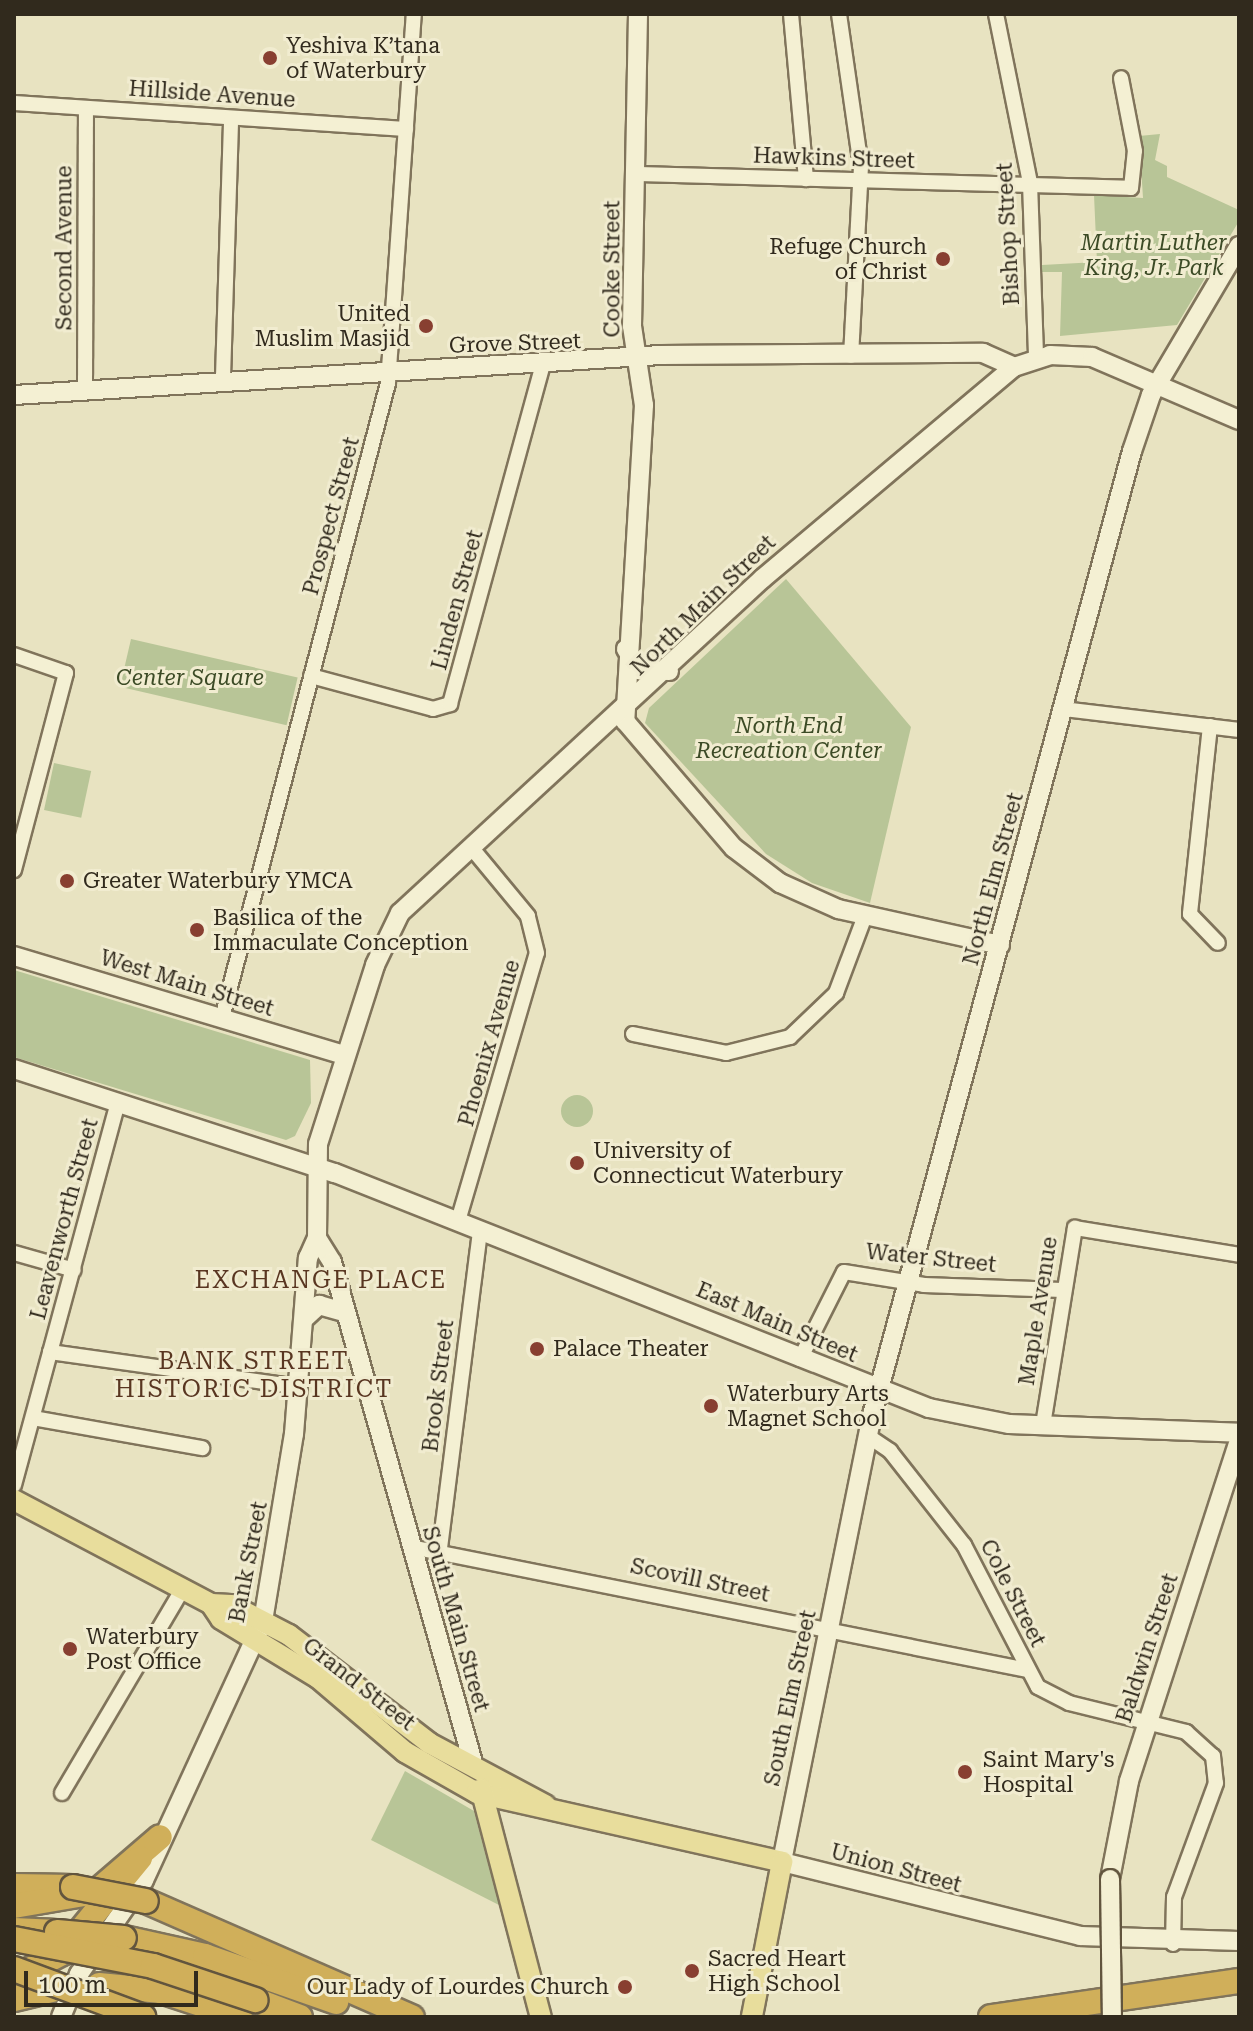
<!DOCTYPE html>
<meta charset="utf-8">
<style>
body{margin:0}
#map{position:relative;width:1253px;height:2031px;overflow:hidden;background:#e8e3c1;font-family:"Roboto Serif",serif}
div>[style]{position:absolute}
.green>*{inset:0;background:#b8c597;transform-origin:0 0}
.round{border-radius:50%}
.roads{filter:drop-shadow(2px 0 #80745b) drop-shadow(-2px 0 #80745b) drop-shadow(0 2px #80745b) drop-shadow(0 -2px #80745b)}
.street>*{height:14px;margin:-7px;padding:0 7px;transform-origin:7px;border-radius:7px;background:#f4f0d3}
.secondary>*{height:18px;margin:-9px;padding:0 9px;transform-origin:9px;border-radius:9px;background:#f4f0d3}
.primary>*{height:20px;margin:-10px;padding:0 10px;transform-origin:10px;border-radius:10px;background:#e8dd9c}
.highway>*{height:24px;margin:-12px;padding:0 12px;transform-origin:12px;border-radius:12px;background:#d0af5a}
.bridges{filter:drop-shadow(2px 0 #62553e) drop-shadow(-2px 0 #62553e) drop-shadow(0 2px #62553e) drop-shadow(0 -2px #62553e)}
.secondary-bridge>*{height:18px;margin:-9px;padding:0 9px;transform-origin:9px;border-radius:9px;background:#f4f0d3}
.highway-bridge>*{height:24px;margin:-12px;padding:0 12px;transform-origin:12px;border-radius:12px;background:#d0af5a}
.dots>*{width:22px;height:22px;translate:-50% -50%;box-sizing:border-box;border:4px solid #f1ecd0;border-radius:50%}
span{translate:-50% -50%;white-space:nowrap;text-align:center;line-height:1.15;-webkit-text-stroke:6px #f1ecd0;paint-order:stroke}
.poi-label{font-size:22px;color:#312a1d}
.left{translate:0 -50%;text-align:left}
.right{translate:-100% -50%;text-align:right}
.street-label{font-size:22px;color:#312a1d}
.park-label{font-size:22px;color:#3c4b26;font-style:italic}
.neighbourhood-label{font-size:24px;color:#593621;letter-spacing:2px}
.frame{position:absolute;inset:0;border:16px solid #312a1d;pointer-events:none}
.scale{position:absolute;left:24px;top:1971px;width:174px;height:36px;box-sizing:border-box;border:4px solid #312a1d;border-top:0;padding-left:10px;font-size:24px;line-height:28px;white-space:nowrap;color:#312a1d;-webkit-text-stroke:6px #f1ecd0;paint-order:stroke}
</style>
<div id="map">
<div class="green">
<div style="clip-path:polygon(1160px 134px,1155px 160px,1167px 166px,1167px 177px,1239px 210px,1239px 221px,1177px 325px,1060px 336px,1062px 272px,1042px 272px,1042px 265px,1097px 262px,1094px 195px,1143px 198px,1139px 136px)"></div>
<div style="clip-path:polygon(786px 579px,911px 727px,870px 903px,812px 883px,766px 854px,645px 723px,649px 708px)"></div>
<div style="left:131px;top:639px;width:171px;height:49px;rotate:13deg"></div>
<div style="left:54px;top:763px;width:38px;height:48px;rotate:12deg"></div>
<div style="clip-path:polygon(14px 970px,310px 1060px,311px 1103px,295px 1136px,286px 1140px,14px 1057px)"></div>
<div class="round" style="left:561px;top:1095px;width:32px;height:32px"></div>
<div style="clip-path:polygon(405px 1771px,474px 1811px,499px 1905px,371px 1840px)"></div>
</div>
<div class="roads">
<div class="street">
<div style="left:791px;top:14px;width:166px;rotate:84.8deg"></div>
<div style="left:839px;top:14px;width:154px;rotate:81.8deg"></div>
<div style="left:861px;top:166px;width:190px;rotate:93deg"></div>
<div style="left:996px;top:14px;width:172px;rotate:78.6deg"></div>
<div style="left:1030px;top:183px;width:175px;rotate:88deg"></div>
<div style="left:14px;top:103px;width:393px;rotate:3.8deg"></div>
<div style="left:637px;top:174px;width:494px;rotate:1.6deg"></div>
<div style="left:1131px;top:188px;width:37px;rotate:-84deg"></div>
<div style="left:1135px;top:151px;width:74px;rotate:-100.9deg"></div>
<div style="left:223px;top:377px;width:259px;rotate:-88.2deg"></div>
<div style="left:85px;top:387px;width:279px;rotate:-89.8deg"></div>
<div style="left:14px;top:655px;width:55px;rotate:19.1deg"></div>
<div style="left:66px;top:673px;width:204px;rotate:104.8deg"></div>
<div style="left:311px;top:676px;width:126px;rotate:15.1deg"></div>
<div style="left:433px;top:709px;width:18px;rotate:-16deg"></div>
<div style="left:450px;top:704px;width:349px;rotate:-74.7deg"></div>
<div style="left:1063px;top:709px;width:177px;rotate:6.8deg"></div>
<div style="left:1210px;top:726px;width:189px;rotate:96.1deg"></div>
<div style="left:1190px;top:914px;width:40px;rotate:46deg"></div>
<div style="left:222px;top:1018px;width:656px;rotate:-75.35deg"></div>
<div style="left:388px;top:383px;width:370px;rotate:-86deg"></div>
<div style="left:633px;top:1034px;width:95px;rotate:11.5deg"></div>
<div style="left:726px;top:1053px;width:66px;rotate:-14deg"></div>
<div style="left:790px;top:1037px;width:64px;rotate:-43.7deg"></div>
<div style="left:836px;top:993px;width:82px;rotate:-69.4deg"></div>
<div style="left:458px;top:1221px;width:279px;rotate:-73.6deg"></div>
<div style="left:537px;top:953px;width:38px;rotate:-104deg"></div>
<div style="left:528px;top:916px;width:89px;rotate:-129.6deg"></div>
<div style="left:14px;top:1253px;width:62px;rotate:15.8deg"></div>
<div style="left:50px;top:1352px;width:251px;rotate:8deg"></div>
<div style="left:800px;top:1359px;width:97px;rotate:-63.2deg"></div>
<div style="left:844px;top:1272px;width:81px;rotate:9.2deg"></div>
<div style="left:924px;top:1285px;width:138px;rotate:2.1deg"></div>
<div style="left:33px;top:1418px;width:172px;rotate:10.1deg"></div>
<div style="left:1043px;top:1425px;width:200px;rotate:-80.8deg"></div>
<div style="left:1075px;top:1228px;width:166px;rotate:9.3deg"></div>
<div style="left:868px;top:1436px;width:27px;rotate:34deg"></div>
<div style="left:890px;top:1451px;width:120px;rotate:51.8deg"></div>
<div style="left:964px;top:1545px;width:160px;rotate:62.5deg"></div>
<div style="left:1038px;top:1687px;width:35px;rotate:27deg"></div>
<div style="left:1069px;top:1703px;width:121px;rotate:13.9deg"></div>
<div style="left:1186px;top:1732px;width:36px;rotate:42deg"></div>
<div style="left:1213px;top:1756px;width:27px;rotate:84deg"></div>
<div style="left:1216px;top:1783px;width:121px;rotate:110.2deg"></div>
<div style="left:1174px;top:1897px;width:47px;rotate:91.2deg"></div>
<div style="left:14px;top:1485px;width:397px;rotate:-74.8deg"></div>
<div style="left:411px;top:1547px;width:628px;rotate:11.29deg"></div>
<div style="left:440px;top:1548px;width:321px;rotate:-82.8deg"></div>
<div style="left:62px;top:1793px;width:238px;rotate:-59.4deg"></div>
</div>
<div class="secondary">
<div style="left:638px;top:14px;width:312px;rotate:91.1deg"></div>
<div style="left:632px;top:326px;width:80px;rotate:81.4deg"></div>
<div style="left:644px;top:405px;width:317px;rotate:93.4deg"></div>
<div style="left:625px;top:721px;width:167px;rotate:49.4deg"></div>
<div style="left:734px;top:848px;width:58px;rotate:37.3deg"></div>
<div style="left:780px;top:883px;width:64px;rotate:24.1deg"></div>
<div style="left:838px;top:909px;width:166px;rotate:12.5deg"></div>
<div style="left:1239px;top:246px;width:173px;rotate:120.6deg"></div>
<div style="left:1151px;top:395px;width:59px;rotate:108.7deg"></div>
<div style="left:1132px;top:451px;width:998px;rotate:105.09deg"></div>
<div style="left:872px;top:1415px;width:456px;rotate:101.4deg"></div>
<div style="left:782px;top:1862px;width:307px;rotate:13.9deg"></div>
<div style="left:1080px;top:1936px;width:159px;rotate:1.8deg"></div>
<div style="left:14px;top:395px;width:648px;rotate:-3.54deg"></div>
<div style="left:661px;top:355px;width:322px;rotate:-0.4deg"></div>
<div style="left:983px;top:353px;width:34px;rotate:24deg"></div>
<div style="left:626px;top:649px;width:25px;rotate:58deg"></div>
<div style="left:639px;top:670px;width:30px;rotate:2deg"></div>
<div style="left:14px;top:956px;width:345px;rotate:16.7deg"></div>
<div style="left:14px;top:1069px;width:337px;rotate:18deg"></div>
<div style="left:335px;top:1173px;width:639px;rotate:21.58deg"></div>
<div style="left:929px;top:1408px;width:82px;rotate:11.3deg"></div>
<div style="left:1009px;top:1424px;width:230px;rotate:2.2deg"></div>
<div style="left:317px;top:1238px;width:28px;rotate:58deg"></div>
<div style="left:332px;top:1262px;width:524px;rotate:74.27deg"></div>
<div style="left:304px;top:1319px;width:21px;rotate:-43deg"></div>
<div style="left:319px;top:1305px;width:26px;rotate:16deg"></div>
<div style="left:1110px;top:1879px;width:100px;rotate:-79deg"></div>
<div style="left:1129px;top:1781px;width:358px;rotate:-72.1deg"></div>
<div style="left:61px;top:2017px;width:47px;rotate:-67.3deg"></div>
<div style="left:79px;top:1974px;width:114px;rotate:-55.3deg"></div>
<div style="left:144px;top:1880px;width:285px;rotate:-65.3deg"></div>
<div style="left:263px;top:1621px;width:190px;rotate:-80.6deg"></div>
<div style="left:294px;top:1434px;width:177px;rotate:-85.5deg"></div>
<div style="left:308px;top:1258px;width:22px;rotate:-66deg"></div>
<div style="left:317px;top:1238px;width:94px;rotate:-89.4deg"></div>
<div style="left:318px;top:1144px;width:188px;rotate:-72.3deg"></div>
<div style="left:375px;top:965px;width:58px;rotate:-64.3deg"></div>
<div style="left:400px;top:913px;width:493px;rotate:-42.7deg"></div>
<div style="left:762px;top:579px;width:329px;rotate:-40.1deg"></div>
<div style="left:1014px;top:367px;width:38px;rotate:-18deg"></div>
<div style="left:1050px;top:355px;width:42px;rotate:2.7deg"></div>
<div style="left:1092px;top:357px;width:160px;rotate:23.2deg"></div>
</div>
<div class="primary">
<div style="left:14px;top:1500px;width:223px;rotate:27.8deg"></div>
<div style="left:211px;top:1604px;width:20px;rotate:3deg"></div>
<div style="left:231px;top:1605px;width:65px;rotate:27.3deg"></div>
<div style="left:289px;top:1635px;width:177px;rotate:37.6deg"></div>
<div style="left:429px;top:1743px;width:132px;rotate:28.1deg"></div>
<div style="left:211px;top:1604px;width:18px;rotate:56deg"></div>
<div style="left:221px;top:1619px;width:114px;rotate:31.3deg"></div>
<div style="left:318px;top:1678px;width:114px;rotate:40.4deg"></div>
<div style="left:405px;top:1752px;width:83px;rotate:29.7deg"></div>
<div style="left:477px;top:1793px;width:313px;rotate:12.7deg"></div>
<div style="left:782px;top:1862px;width:158px;rotate:101deg"></div>
<div style="left:481px;top:1789px;width:236px;rotate:75.3deg"></div>
</div>
<div class="highway">
<div style="left:14px;top:1886px;width:59px;rotate:1deg"></div>
<div style="left:146px;top:1901px;width:290px;rotate:23.6deg"></div>
<div style="left:14px;top:1906px;width:83px;rotate:-9.7deg"></div>
<div style="left:96px;top:1892px;width:84px;rotate:-40.7deg"></div>
<div style="left:14px;top:1930px;width:43px;rotate:2.7deg"></div>
<div style="left:124px;top:1938px;width:83px;rotate:12.5deg"></div>
<div style="left:205px;top:1956px;width:139px;rotate:19.3deg"></div>
<div style="left:14px;top:1978px;width:54px;rotate:-27.5deg"></div>
<div style="left:62px;top:1953px;width:123px;rotate:-50.6deg"></div>
<div style="left:99px;top:1985px;width:62px;rotate:5.5deg"></div>
<div style="left:161px;top:1991px;width:83px;rotate:18.2deg"></div>
<div style="left:14px;top:1999px;width:47px;rotate:-13.4deg"></div>
<div style="left:255px;top:2000px;width:48px;rotate:20.7deg"></div>
<div style="left:991px;top:2017px;width:251px;rotate:-8.3deg"></div>
</div>
</div>
<div class="bridges">
<div class="secondary-bridge">
<div style="left:1110px;top:1879px;width:138px;rotate:89.2deg"></div>
</div>
<div class="highway-bridge">
<div style="left:73px;top:1887px;width:74px;rotate:10.9deg"></div>
<div style="left:57px;top:1932px;width:67px;rotate:5.1deg"></div>
<div style="left:14px;top:1939px;width:142px;rotate:11deg"></div>
<div style="left:153px;top:1966px;width:108px;rotate:18.4deg"></div>
<div style="left:14px;top:1969px;width:138px;rotate:20.4deg"></div>
</div>
</div>
<div class="dots">
<div style="left:270px;top:58px;background:#883f31"></div>
<div style="left:943px;top:259px;background:#883f31"></div>
<div style="left:426px;top:326px;background:#883f31"></div>
<div style="left:67px;top:881px;background:#883f31"></div>
<div style="left:197px;top:930px;background:#883f31"></div>
<div style="left:577px;top:1163px;background:#883f31"></div>
<div style="left:537px;top:1349px;background:#883f31"></div>
<div style="left:711px;top:1406px;background:#883f31"></div>
<div style="left:70px;top:1649px;background:#883f31"></div>
<div style="left:965px;top:1772px;background:#883f31"></div>
<div style="left:692px;top:1971px;background:#883f31"></div>
<div style="left:625px;top:1987px;background:#883f31"></div>
</div>
<div class="poi-label">
<span class="left" style="left:286px;top:58px">Yeshiva K’tana<br>of Waterbury</span>
<span class="right" style="left:927px;top:259px">Refuge Church<br>of Christ</span>
<span class="right" style="left:410px;top:326px">United<br>Muslim Masjid</span>
<span class="left" style="left:83px;top:881px">Greater Waterbury YMCA</span>
<span class="left" style="left:213px;top:930px">Basilica of the<br>Immaculate Conception</span>
<span class="left" style="left:593px;top:1163px">University of<br>Connecticut Waterbury</span>
<span class="left" style="left:553px;top:1349px">Palace Theater</span>
<span class="left" style="left:727px;top:1406px">Waterbury Arts<br>Magnet School</span>
<span class="left" style="left:86px;top:1649px">Waterbury<br>Post Office</span>
<span class="left" style="left:983px;top:1772px">Saint Mary's<br>Hospital</span>
<span class="left" style="left:708px;top:1971px">Sacred Heart<br>High School</span>
<span class="right" style="left:609px;top:1987px">Our Lady of Lourdes Church</span>
</div>
<div class="street-label">
<span style="left:212px;top:94px;rotate:4deg">Hillside Avenue</span>
<span style="left:834px;top:158px;rotate:2deg">Hawkins Street</span>
<span style="left:1008px;top:234px;rotate:-93deg">Bishop Street</span>
<span style="left:64px;top:248px;rotate:-90deg">Second Avenue</span>
<span style="left:612px;top:269px;rotate:-90deg">Cooke Street</span>
<span style="left:515px;top:343px;rotate:-2deg">Grove Street</span>
<span style="left:331px;top:516px;rotate:-75deg">Prospect Street</span>
<span style="left:457px;top:600px;rotate:-75deg">Linden Street</span>
<span style="left:703px;top:605px;rotate:-44deg">North Main Street</span>
<span style="left:993px;top:879px;rotate:-75deg">North Elm Street</span>
<span style="left:187px;top:983px;rotate:17deg">West Main Street</span>
<span style="left:489px;top:1043px;rotate:-74deg">Phoenix Avenue</span>
<span style="left:64px;top:1219px;rotate:-75deg">Leavenworth Street</span>
<span style="left:931px;top:1258px;rotate:6deg">Water Street</span>
<span style="left:1038px;top:1311px;rotate:-81deg">Maple Avenue</span>
<span style="left:777px;top:1322px;rotate:23deg">East Main Street</span>
<span style="left:438px;top:1386px;rotate:-83deg">Brook Street</span>
<span style="left:248px;top:1562px;rotate:-79deg">Bank Street</span>
<span style="left:700px;top:1580px;rotate:12deg">Scovill Street</span>
<span style="left:1013px;top:1593px;rotate:63deg">Cole Street</span>
<span style="left:456px;top:1619px;rotate:74deg">South Main Street</span>
<span style="left:1147px;top:1648px;rotate:-72deg">Baldwin Street</span>
<span style="left:359px;top:1684px;rotate:38deg">Grand Street</span>
<span style="left:790px;top:1698px;rotate:-78deg">South Elm Street</span>
<span style="left:896px;top:1868px;rotate:15deg">Union Street</span>
</div>
<div class="park-label">
<span style="left:1154px;top:255px">Martin Luther<br>King, Jr. Park</span>
<span style="left:190px;top:678px">Center Square</span>
<span style="left:789px;top:738px">North End<br>Recreation Center</span>
</div>
<div class="neighbourhood-label">
<span style="left:321px;top:1281px">EXCHANGE PLACE</span>
<span style="left:254px;top:1376px">BANK STREET<br>HISTORIC DISTRICT</span>
</div>
<div class="frame"></div>
<div class="scale">100 m</div>
</div>
